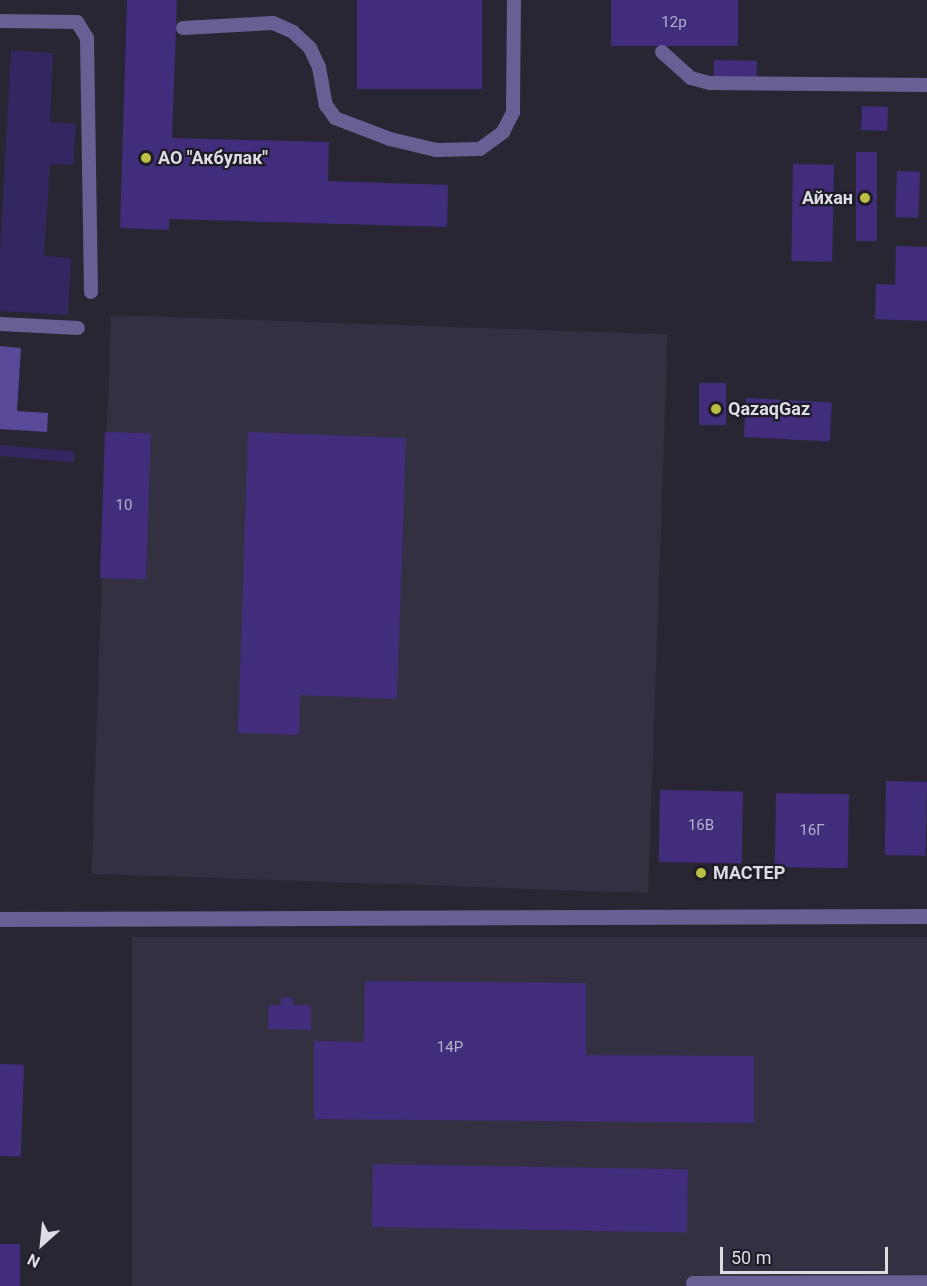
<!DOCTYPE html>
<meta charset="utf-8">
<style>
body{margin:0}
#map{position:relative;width:927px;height:1286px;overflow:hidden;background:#282632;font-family:Roboto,sans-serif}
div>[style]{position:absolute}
.built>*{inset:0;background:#323041;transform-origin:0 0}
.green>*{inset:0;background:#342660;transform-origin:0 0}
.forest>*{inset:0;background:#5a4899}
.building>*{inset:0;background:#422d7c;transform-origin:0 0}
.service>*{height:14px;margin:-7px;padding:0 7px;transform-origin:7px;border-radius:7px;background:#685f95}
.tertiary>*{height:15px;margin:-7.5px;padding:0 7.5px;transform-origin:7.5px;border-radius:7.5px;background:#685f95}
.dots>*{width:16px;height:16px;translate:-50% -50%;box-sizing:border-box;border:3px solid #1e1c28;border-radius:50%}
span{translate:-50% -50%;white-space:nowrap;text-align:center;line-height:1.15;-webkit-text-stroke:4.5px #1e1c28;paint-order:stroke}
.number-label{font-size:15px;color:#b6b0c9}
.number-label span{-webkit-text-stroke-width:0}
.poi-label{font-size:18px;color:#dcdce3;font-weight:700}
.left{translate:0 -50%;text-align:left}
.right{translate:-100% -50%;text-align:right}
.north{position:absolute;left:12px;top:1214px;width:60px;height:60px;-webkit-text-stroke:4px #1e1c28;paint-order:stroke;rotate:207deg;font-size:16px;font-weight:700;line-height:24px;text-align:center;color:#dcdce3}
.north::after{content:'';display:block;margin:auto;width:21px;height:27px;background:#dcdce3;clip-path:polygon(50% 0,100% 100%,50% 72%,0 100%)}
.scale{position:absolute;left:720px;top:1247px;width:168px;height:27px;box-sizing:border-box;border:3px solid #dcdce3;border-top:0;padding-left:8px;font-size:18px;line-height:21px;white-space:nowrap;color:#dcdce3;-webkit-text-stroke:4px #1e1c28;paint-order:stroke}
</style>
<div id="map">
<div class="built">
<div style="left:111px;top:315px;width:557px;height:559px;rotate:2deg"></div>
<div style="left:927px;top:937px;width:349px;height:795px;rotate:90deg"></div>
</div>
<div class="green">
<div style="clip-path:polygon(11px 50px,53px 53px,50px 122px,76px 124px,73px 165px,50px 164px,44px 256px,71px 258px,68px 315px,0 311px,0 253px)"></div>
<div style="left:0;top:445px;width:75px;height:11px;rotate:5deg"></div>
</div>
<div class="forest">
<div style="clip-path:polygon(0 346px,21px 348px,17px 411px,48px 413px,47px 432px,0 429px)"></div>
</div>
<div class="building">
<div style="clip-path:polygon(127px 0,177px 0,172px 138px,329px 142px,328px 181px,448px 185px,447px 227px,169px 219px,169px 230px,120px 228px)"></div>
<div style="left:357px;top:0;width:125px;height:89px"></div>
<div style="left:611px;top:0;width:127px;height:46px"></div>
<div style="left:714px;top:60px;width:43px;height:16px;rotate:1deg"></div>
<div style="left:862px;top:106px;width:26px;height:24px;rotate:2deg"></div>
<div style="left:856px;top:152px;width:21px;height:89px"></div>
<div style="left:793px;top:164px;width:41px;height:97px;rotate:1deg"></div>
<div style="left:897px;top:171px;width:23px;height:46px;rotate:2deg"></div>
<div style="clip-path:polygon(896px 246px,927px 247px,927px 321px,875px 319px,876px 284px,895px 285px)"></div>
<div style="left:699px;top:383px;width:27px;height:42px"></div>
<div style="left:746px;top:398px;width:86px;height:39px;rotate:3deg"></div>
<div style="left:105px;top:432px;width:46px;height:146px;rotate:2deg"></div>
<div style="clip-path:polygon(248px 432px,406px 438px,397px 699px,300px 695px,299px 735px,238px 733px)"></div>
<div style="left:886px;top:781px;width:41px;height:74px;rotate:1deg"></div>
<div style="left:660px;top:790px;width:83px;height:72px;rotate:1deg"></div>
<div style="left:776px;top:793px;width:73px;height:74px;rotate:1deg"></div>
<div style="clip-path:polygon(365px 981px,586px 983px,586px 1055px,754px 1056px,754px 1123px,314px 1119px,314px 1041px,364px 1042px)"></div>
<div style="clip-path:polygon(281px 997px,293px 998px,293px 1005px,311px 1005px,311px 1030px,268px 1029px,269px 1005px,281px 1005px)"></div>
<div style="left:0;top:1064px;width:24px;height:92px;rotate:2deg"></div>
<div style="left:373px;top:1164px;width:315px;height:63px;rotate:1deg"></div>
<div style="left:0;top:1244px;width:20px;height:42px"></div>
</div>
<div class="service">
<div style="left:0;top:21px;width:77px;rotate:0.7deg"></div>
<div style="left:77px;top:22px;width:19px;rotate:58deg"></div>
<div style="left:87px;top:38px;width:254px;rotate:89.1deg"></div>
<div style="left:183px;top:28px;width:90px;rotate:-3.2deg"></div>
<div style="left:273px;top:23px;width:22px;rotate:24deg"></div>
<div style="left:293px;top:32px;width:23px;rotate:43deg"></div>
<div style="left:310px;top:48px;width:21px;rotate:65deg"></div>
<div style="left:319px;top:67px;width:39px;rotate:80deg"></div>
<div style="left:326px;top:105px;width:16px;rotate:55deg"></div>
<div style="left:335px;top:118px;width:59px;rotate:20.9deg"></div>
<div style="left:390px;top:139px;width:47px;rotate:13.4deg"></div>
<div style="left:436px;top:150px;width:44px;rotate:-1.3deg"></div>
<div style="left:480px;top:149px;width:29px;rotate:-36deg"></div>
<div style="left:503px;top:132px;width:22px;rotate:-63deg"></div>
<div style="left:513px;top:112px;width:112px;rotate:-89.5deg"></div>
<div style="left:662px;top:52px;width:39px;rotate:42deg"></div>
<div style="left:691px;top:78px;width:20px;rotate:15deg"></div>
<div style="left:710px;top:83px;width:217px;rotate:0.5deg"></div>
<div style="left:0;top:324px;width:78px;rotate:2.9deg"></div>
<div style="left:693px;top:1283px;width:234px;rotate:-0.2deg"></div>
</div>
<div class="tertiary">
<div style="left:0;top:919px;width:927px;rotate:-0.19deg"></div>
</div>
<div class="dots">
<div style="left:146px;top:158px;background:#bcbf44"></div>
<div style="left:865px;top:198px;background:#bcbf44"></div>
<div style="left:716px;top:409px;background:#bcbf44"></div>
<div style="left:701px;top:873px;background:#bcbf44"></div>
</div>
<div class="number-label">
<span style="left:674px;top:23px">12р</span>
<span style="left:124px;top:506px">10</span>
<span style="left:701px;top:826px">16В</span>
<span style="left:812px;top:831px">16Г</span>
<span style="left:450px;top:1048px">14Р</span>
</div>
<div class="poi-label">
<span class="left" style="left:158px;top:158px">АО "Акбулак"</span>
<span class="right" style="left:853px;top:198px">Айхан</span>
<span class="left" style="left:728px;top:409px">QazaqGaz</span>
<span class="left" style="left:713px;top:873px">МАСТЕР</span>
</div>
<div class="north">N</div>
<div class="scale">50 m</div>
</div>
